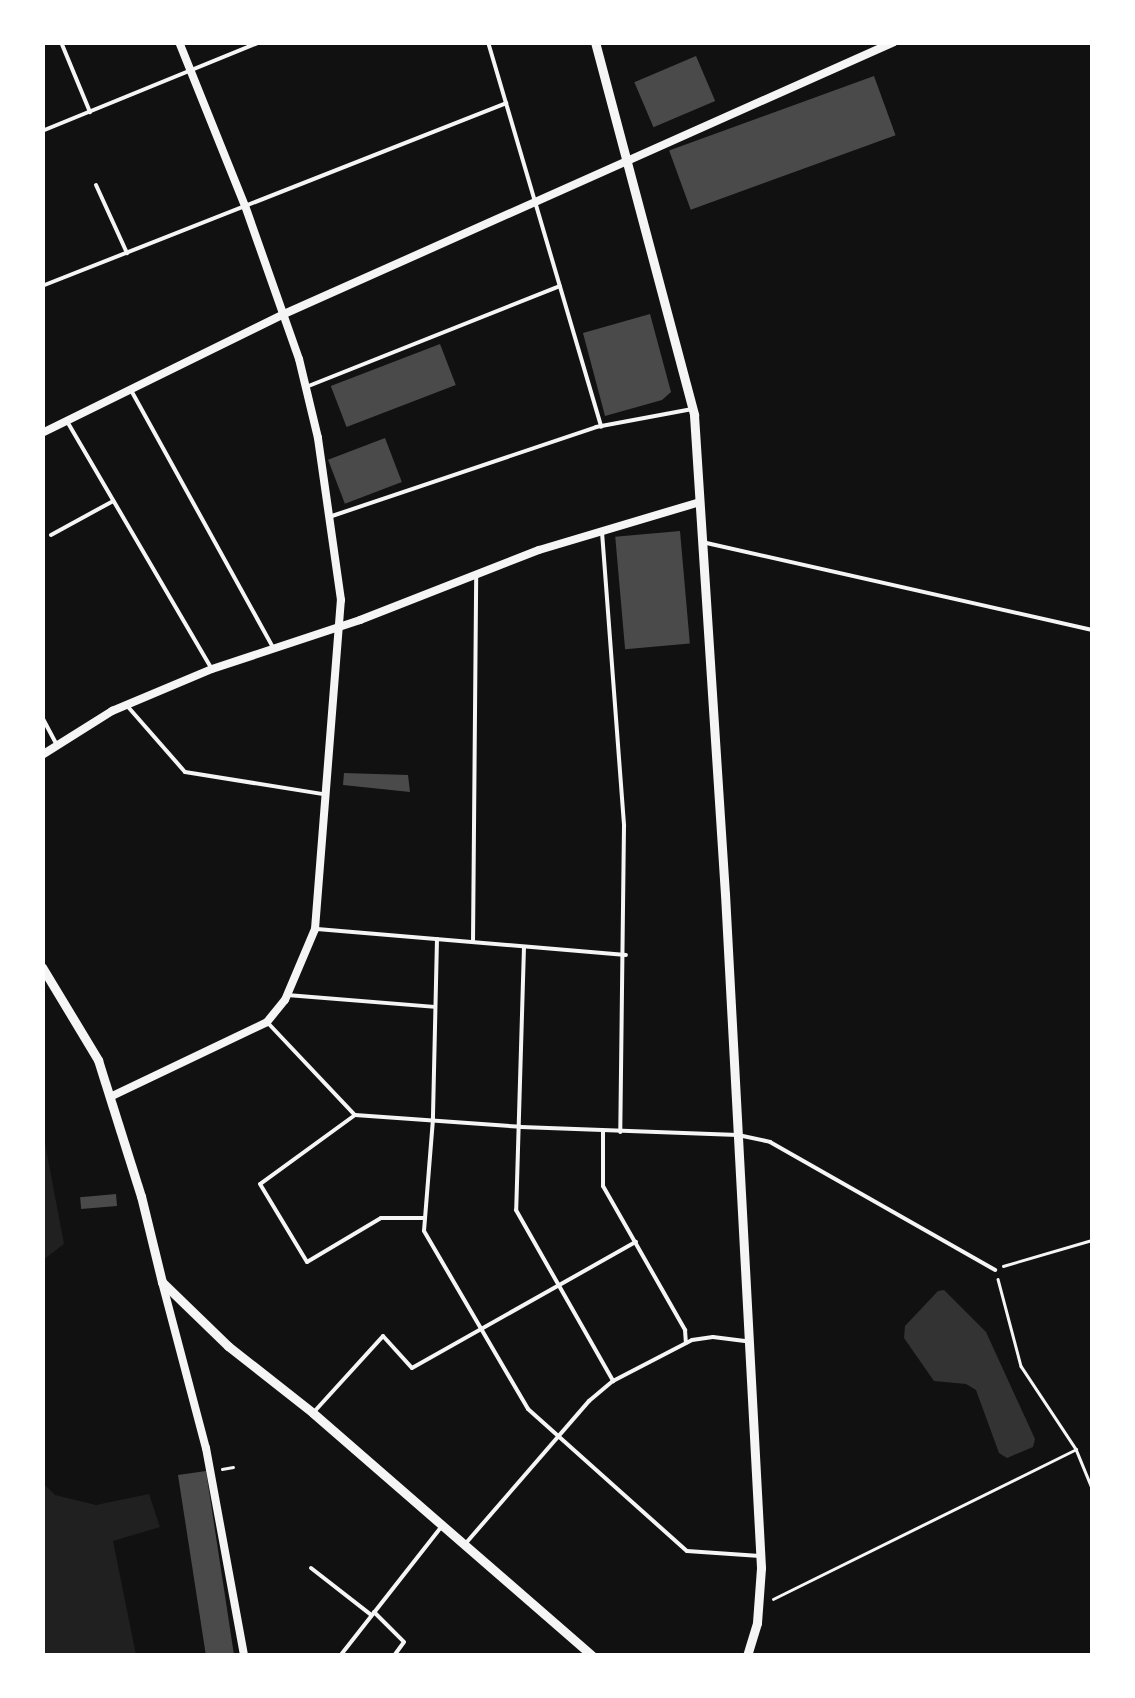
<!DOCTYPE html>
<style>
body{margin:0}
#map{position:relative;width:1135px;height:1698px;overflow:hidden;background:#111;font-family:Rubik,sans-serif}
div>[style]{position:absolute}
.green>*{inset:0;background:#202020}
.water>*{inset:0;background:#333}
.building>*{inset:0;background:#4a4a4a;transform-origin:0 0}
.path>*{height:2.5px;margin:-1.25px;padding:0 1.25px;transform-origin:1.25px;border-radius:1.25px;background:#f5f5f5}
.service>*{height:4px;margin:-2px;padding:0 2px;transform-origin:2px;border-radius:2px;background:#f5f5f5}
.minor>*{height:8px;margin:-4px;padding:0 4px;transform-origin:4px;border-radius:4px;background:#f5f5f5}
.tertiary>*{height:9px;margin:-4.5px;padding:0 4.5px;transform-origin:4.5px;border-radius:4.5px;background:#f5f5f5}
span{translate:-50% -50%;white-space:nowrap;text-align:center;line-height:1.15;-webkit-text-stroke:9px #fff;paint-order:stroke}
.frame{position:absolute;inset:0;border:45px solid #fff;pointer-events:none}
</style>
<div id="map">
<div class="green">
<div style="clip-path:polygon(42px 1128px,64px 1244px,43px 1260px,42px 1260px)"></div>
<div style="clip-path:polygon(43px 1483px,55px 1495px,96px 1505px,149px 1494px,160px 1527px,113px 1541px,136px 1655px,43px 1655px)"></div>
</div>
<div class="water">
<div style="clip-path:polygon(944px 1290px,986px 1332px,1035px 1439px,1033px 1447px,1007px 1458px,999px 1453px,976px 1390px,966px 1384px,934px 1381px,904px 1338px,905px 1326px,938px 1291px)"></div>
</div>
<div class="building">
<div style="left:696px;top:56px;width:49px;height:67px;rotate:67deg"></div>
<div style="left:874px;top:76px;width:63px;height:218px;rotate:70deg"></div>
<div style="clip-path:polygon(650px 314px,671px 392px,662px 400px,605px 416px,583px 333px)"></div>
<div style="left:440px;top:344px;width:44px;height:117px;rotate:69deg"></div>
<div style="left:385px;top:438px;width:47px;height:61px;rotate:69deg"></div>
<div style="left:680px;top:531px;width:113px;height:65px;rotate:85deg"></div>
<div style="clip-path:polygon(344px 773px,408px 775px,410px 792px,343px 785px)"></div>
<div style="left:116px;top:1194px;width:12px;height:36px;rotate:85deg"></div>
<div style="clip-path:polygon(206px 1471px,234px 1655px,230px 1656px,206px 1656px,178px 1475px)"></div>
</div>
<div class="path">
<div style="left:1003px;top:1266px;width:93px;rotate:-16.3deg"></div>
<div style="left:998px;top:1279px;width:90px;rotate:75.2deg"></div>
<div style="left:1021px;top:1366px;width:100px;rotate:56.5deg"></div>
<div style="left:1076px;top:1449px;width:42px;rotate:67.7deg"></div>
<div style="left:222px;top:1469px;width:11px;rotate:-10deg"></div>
<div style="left:773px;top:1599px;width:338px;rotate:-26.3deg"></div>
</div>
<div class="service">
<div style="left:61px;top:42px;width:76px;rotate:67.5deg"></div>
<div style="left:488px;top:42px;width:401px;rotate:73.6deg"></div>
<div style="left:42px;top:131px;width:235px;rotate:-22.2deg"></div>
<div style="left:96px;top:185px;width:75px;rotate:65.5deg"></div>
<div style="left:42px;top:286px;width:499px;rotate:-21.5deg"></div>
<div style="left:306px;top:387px;width:273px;rotate:-21.7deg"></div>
<div style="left:132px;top:392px;width:290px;rotate:61.1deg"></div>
<div style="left:68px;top:423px;width:285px;rotate:59.7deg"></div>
<div style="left:329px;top:517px;width:282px;rotate:-18.6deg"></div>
<div style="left:596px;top:427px;width:98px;rotate:-10.6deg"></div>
<div style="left:602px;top:532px;width:295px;rotate:85.7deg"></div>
<div style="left:624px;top:826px;width:306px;rotate:90.7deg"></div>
<div style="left:51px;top:535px;width:71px;rotate:-28.7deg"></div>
<div style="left:702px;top:542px;width:400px;rotate:12.7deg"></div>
<div style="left:129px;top:708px;width:85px;rotate:48.8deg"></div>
<div style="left:185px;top:772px;width:140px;rotate:9.1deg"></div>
<div style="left:42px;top:717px;width:32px;rotate:62deg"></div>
<div style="left:317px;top:929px;width:310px;rotate:4.8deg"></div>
<div style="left:437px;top:939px;width:180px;rotate:91.3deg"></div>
<div style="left:433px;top:1119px;width:112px;rotate:94.6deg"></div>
<div style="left:424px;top:1231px;width:206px;rotate:59.7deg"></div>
<div style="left:528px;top:1409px;width:213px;rotate:41.8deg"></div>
<div style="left:687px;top:1551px;width:73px;rotate:3.9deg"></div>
<div style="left:473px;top:942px;width:365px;rotate:-89.5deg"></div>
<div style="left:524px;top:947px;width:263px;rotate:91.7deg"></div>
<div style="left:516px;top:1210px;width:197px;rotate:60.4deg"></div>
<div style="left:287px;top:995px;width:148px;rotate:4.6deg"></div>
<div style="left:267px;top:1022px;width:128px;rotate:46.6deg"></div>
<div style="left:355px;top:1115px;width:166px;rotate:4.1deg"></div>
<div style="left:521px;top:1127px;width:217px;rotate:2.1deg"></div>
<div style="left:738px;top:1135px;width:33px;rotate:12deg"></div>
<div style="left:770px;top:1142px;width:259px;rotate:29.6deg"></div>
<div style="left:355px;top:1115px;width:117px;rotate:144deg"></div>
<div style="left:260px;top:1184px;width:91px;rotate:58.9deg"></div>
<div style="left:307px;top:1262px;width:86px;rotate:-30.7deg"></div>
<div style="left:381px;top:1218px;width:44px"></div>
<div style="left:603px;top:1131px;width:55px;rotate:90deg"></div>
<div style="left:603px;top:1186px;width:166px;rotate:60.3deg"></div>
<div style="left:685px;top:1330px;width:13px;rotate:86deg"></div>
<div style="left:313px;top:1413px;width:104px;rotate:-47.7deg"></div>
<div style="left:383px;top:1336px;width:43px;rotate:47.8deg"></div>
<div style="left:412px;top:1368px;width:257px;rotate:-29.4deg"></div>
<div style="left:466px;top:1543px;width:188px;rotate:-49.1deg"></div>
<div style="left:589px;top:1401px;width:31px;rotate:-40deg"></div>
<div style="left:613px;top:1381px;width:89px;rotate:-27.4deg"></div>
<div style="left:692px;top:1340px;width:21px;rotate:-8deg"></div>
<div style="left:713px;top:1337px;width:32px;rotate:7deg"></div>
<div style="left:311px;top:1568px;width:75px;rotate:37.9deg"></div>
<div style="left:374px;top:1612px;width:42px;rotate:45deg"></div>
<div style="left:404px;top:1642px;width:17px;rotate:126deg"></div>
<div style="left:340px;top:1656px;width:164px;rotate:-51.9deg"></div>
</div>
<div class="minor">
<div style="left:42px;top:433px;width:270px;rotate:-26.2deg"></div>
<div style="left:284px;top:314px;width:668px;rotate:-24.03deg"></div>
<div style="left:42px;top:755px;width:83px;rotate:-32.2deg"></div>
<div style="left:112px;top:711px;width:108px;rotate:-22.8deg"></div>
<div style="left:212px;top:669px;width:156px;rotate:-18.3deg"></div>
<div style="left:360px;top:620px;width:192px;rotate:-21.4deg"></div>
<div style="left:539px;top:550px;width:168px;rotate:-16.6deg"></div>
<div style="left:110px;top:1097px;width:174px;rotate:-25.5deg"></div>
<div style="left:267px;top:1022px;width:28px;rotate:-51deg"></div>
<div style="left:285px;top:1000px;width:77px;rotate:-67.1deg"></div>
<div style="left:315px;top:929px;width:330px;rotate:-85.5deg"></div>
<div style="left:341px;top:600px;width:164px;rotate:-98.1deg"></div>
<div style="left:318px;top:438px;width:81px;rotate:-103.5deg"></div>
<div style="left:299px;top:359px;width:162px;rotate:-109.4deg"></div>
<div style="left:245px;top:206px;width:177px;rotate:-111.9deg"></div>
<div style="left:162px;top:1282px;width:172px;rotate:75.2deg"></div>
<div style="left:206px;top:1448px;width:211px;rotate:79.6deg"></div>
</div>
<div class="tertiary">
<div style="left:595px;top:42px;width:386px;rotate:75.1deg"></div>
<div style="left:694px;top:415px;width:480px;rotate:86.3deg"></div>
<div style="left:725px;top:894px;width:675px;rotate:86.94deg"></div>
<div style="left:761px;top:1568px;width:55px;rotate:94.2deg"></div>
<div style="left:757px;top:1623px;width:34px;rotate:107deg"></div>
<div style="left:42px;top:967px;width:109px;rotate:58.9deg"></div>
<div style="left:98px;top:1060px;width:143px;rotate:72.5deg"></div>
<div style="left:141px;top:1196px;width:89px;rotate:76.3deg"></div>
<div style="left:162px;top:1282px;width:92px;rotate:44.1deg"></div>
<div style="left:228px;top:1346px;width:108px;rotate:38.2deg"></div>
<div style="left:313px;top:1413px;width:371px;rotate:41deg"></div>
</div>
<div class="frame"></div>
</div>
